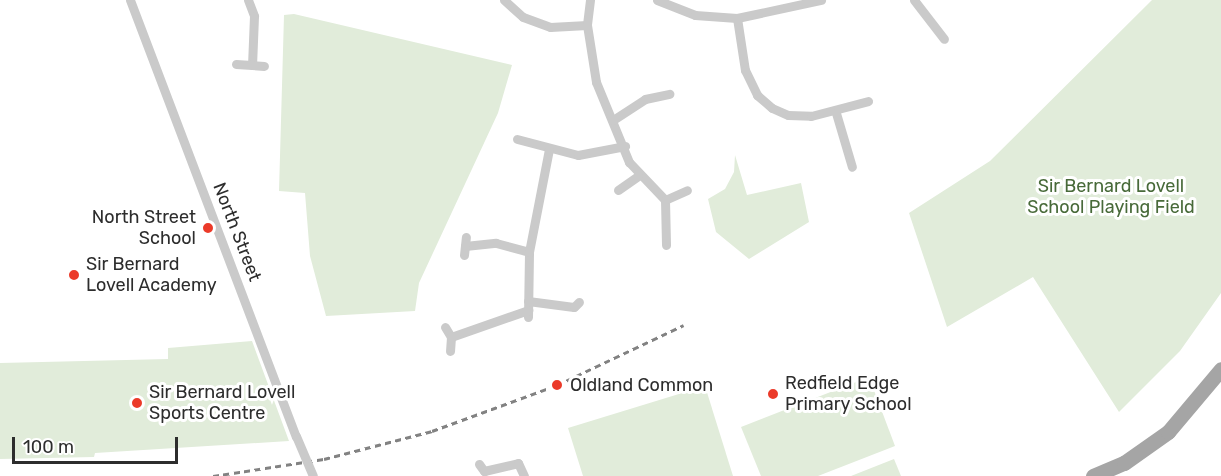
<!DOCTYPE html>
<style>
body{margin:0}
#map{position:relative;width:1221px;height:476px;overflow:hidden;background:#fff;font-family:Rubik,sans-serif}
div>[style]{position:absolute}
.green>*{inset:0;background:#e1ecda}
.minor>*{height:9px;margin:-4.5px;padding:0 4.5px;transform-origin:4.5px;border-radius:4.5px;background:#cacaca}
.primary>*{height:15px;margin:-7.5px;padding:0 7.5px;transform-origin:7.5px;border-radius:7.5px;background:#a5a5a5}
.rail>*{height:3px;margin-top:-1.5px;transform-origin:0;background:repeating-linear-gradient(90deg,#828282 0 6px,transparent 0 10.5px)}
.minor-bridge>*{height:9px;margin:-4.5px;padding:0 4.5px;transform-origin:4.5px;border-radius:4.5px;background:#cacaca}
.dots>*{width:16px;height:16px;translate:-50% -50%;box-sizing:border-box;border:3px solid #fff;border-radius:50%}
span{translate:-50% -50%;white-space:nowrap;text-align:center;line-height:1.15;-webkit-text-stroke:6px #fff;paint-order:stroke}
.park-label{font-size:18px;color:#486a39}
.poi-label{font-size:18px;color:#2d2d2d}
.right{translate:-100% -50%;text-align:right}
.left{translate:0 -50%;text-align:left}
.street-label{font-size:18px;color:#2d2d2d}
.scale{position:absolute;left:12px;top:437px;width:166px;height:27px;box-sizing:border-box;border:3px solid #2d2d2d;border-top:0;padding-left:8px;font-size:18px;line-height:21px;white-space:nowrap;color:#2d2d2d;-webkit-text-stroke:4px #fff;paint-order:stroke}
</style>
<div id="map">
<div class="green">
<div style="clip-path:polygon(1152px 0,1221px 0,1221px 293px,1180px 351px,1119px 412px,1033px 277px,947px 327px,909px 213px,990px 161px)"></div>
<div style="clip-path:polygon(294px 14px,512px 65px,498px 113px,419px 283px,415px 311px,326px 316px,310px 256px,305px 193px,279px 191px,284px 15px)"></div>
<div style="clip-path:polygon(735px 155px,747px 195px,801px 183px,809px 222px,749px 259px,716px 232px,708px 199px,725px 189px,734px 172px)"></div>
<div style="clip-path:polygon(252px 341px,289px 441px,95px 453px,94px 457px,0 459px,0 363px,168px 359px,168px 348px)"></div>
<div style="clip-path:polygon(869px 377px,895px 446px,818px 476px,761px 476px,741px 427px)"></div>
<div style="clip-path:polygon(705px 386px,733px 476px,583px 476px,568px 428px)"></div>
<div style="clip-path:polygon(894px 459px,901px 476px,851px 476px)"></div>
</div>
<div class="minor">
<div style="left:130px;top:0;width:467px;rotate:69.2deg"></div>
<div style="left:248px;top:0;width:17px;rotate:69deg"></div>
<div style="left:254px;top:16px;width:49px;rotate:92.3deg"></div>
<div style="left:504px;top:0;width:25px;rotate:42deg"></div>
<div style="left:523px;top:17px;width:29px;rotate:20deg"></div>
<div style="left:550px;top:27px;width:37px;rotate:-3deg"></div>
<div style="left:590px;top:0;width:25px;rotate:97deg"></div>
<div style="left:587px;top:25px;width:58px;rotate:81deg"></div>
<div style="left:596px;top:82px;width:87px;rotate:67.6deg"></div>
<div style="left:629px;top:162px;width:52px;rotate:46.5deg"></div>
<div style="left:665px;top:200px;width:45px;rotate:88.7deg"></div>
<div style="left:657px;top:0;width:41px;rotate:21.5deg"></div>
<div style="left:695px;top:15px;width:42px;rotate:4.1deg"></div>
<div style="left:737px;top:18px;width:86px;rotate:-12.1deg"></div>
<div style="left:914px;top:0;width:49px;rotate:52.4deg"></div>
<div style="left:737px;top:18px;width:53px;rotate:81.3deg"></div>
<div style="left:745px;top:70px;width:28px;rotate:64deg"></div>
<div style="left:757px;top:95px;width:20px;rotate:41deg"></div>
<div style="left:772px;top:108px;width:17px;rotate:24deg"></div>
<div style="left:788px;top:115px;width:23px;rotate:2deg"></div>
<div style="left:811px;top:116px;width:59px;rotate:-14.7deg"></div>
<div style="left:236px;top:64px;width:28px;rotate:4deg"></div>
<div style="left:836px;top:113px;width:56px;rotate:73.5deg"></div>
<div style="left:613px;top:120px;width:38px;rotate:-33deg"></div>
<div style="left:645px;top:99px;width:25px;rotate:-12deg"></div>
<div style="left:517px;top:139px;width:63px;rotate:14.7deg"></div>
<div style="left:578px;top:155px;width:48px;rotate:-10.8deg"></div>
<div style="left:618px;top:190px;width:24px;rotate:-35deg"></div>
<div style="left:665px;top:200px;width:24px;rotate:-24deg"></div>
<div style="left:465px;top:246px;width:31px;rotate:-6deg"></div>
<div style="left:496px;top:243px;width:34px;rotate:15deg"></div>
<div style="left:464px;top:255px;width:18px;rotate:-84deg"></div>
<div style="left:528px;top:301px;width:46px;rotate:7.4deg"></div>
<div style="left:574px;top:307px;width:7px;rotate:-45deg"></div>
<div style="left:528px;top:317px;width:65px;rotate:-89.1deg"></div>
<div style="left:529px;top:252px;width:105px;rotate:-79deg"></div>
<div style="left:445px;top:327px;width:12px;rotate:59deg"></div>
<div style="left:451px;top:337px;width:14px;rotate:94deg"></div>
<div style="left:451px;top:337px;width:82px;rotate:-19.3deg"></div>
<div style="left:479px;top:464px;width:9px;rotate:54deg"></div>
<div style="left:484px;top:471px;width:35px;rotate:-13deg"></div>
<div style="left:518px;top:463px;width:14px;rotate:65deg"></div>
</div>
<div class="primary">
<div style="left:1093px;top:476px;width:34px;rotate:-23deg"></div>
<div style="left:1124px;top:463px;width:54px;rotate:-35.2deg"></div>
<div style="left:1168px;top:432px;width:82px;rotate:-49.9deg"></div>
</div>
<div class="rail">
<div style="left:213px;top:476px;width:112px;rotate:-8.7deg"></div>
<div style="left:324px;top:459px;width:112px;rotate:-14.5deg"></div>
<div style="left:432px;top:431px;width:133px;rotate:-20.2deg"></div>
<div style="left:557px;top:385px;width:140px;rotate:-25.3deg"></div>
</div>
<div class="minor-bridge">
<div style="left:296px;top:436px;width:43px;rotate:67deg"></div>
</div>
<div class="dots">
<div style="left:208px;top:228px;background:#eb3a29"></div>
<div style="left:74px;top:275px;background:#eb3a29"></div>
<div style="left:557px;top:385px;background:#eb3a29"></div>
<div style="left:773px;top:394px;background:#eb3a29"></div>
<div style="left:137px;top:403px;background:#eb3a29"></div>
</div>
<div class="park-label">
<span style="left:1111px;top:197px">Sir Bernard Lovell<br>School Playing Field</span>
</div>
<div class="poi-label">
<span class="right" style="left:196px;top:228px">North Street<br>School</span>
<span class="left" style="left:86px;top:275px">Sir Bernard<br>Lovell Academy</span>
<span class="left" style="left:785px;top:394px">Redfield Edge<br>Primary School</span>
<span class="left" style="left:570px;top:385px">Oldland Common</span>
<span class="left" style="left:149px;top:403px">Sir Bernard Lovell<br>Sports Centre</span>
</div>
<div class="street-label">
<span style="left:237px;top:232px;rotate:69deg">North Street</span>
</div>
<div class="scale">100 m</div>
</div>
